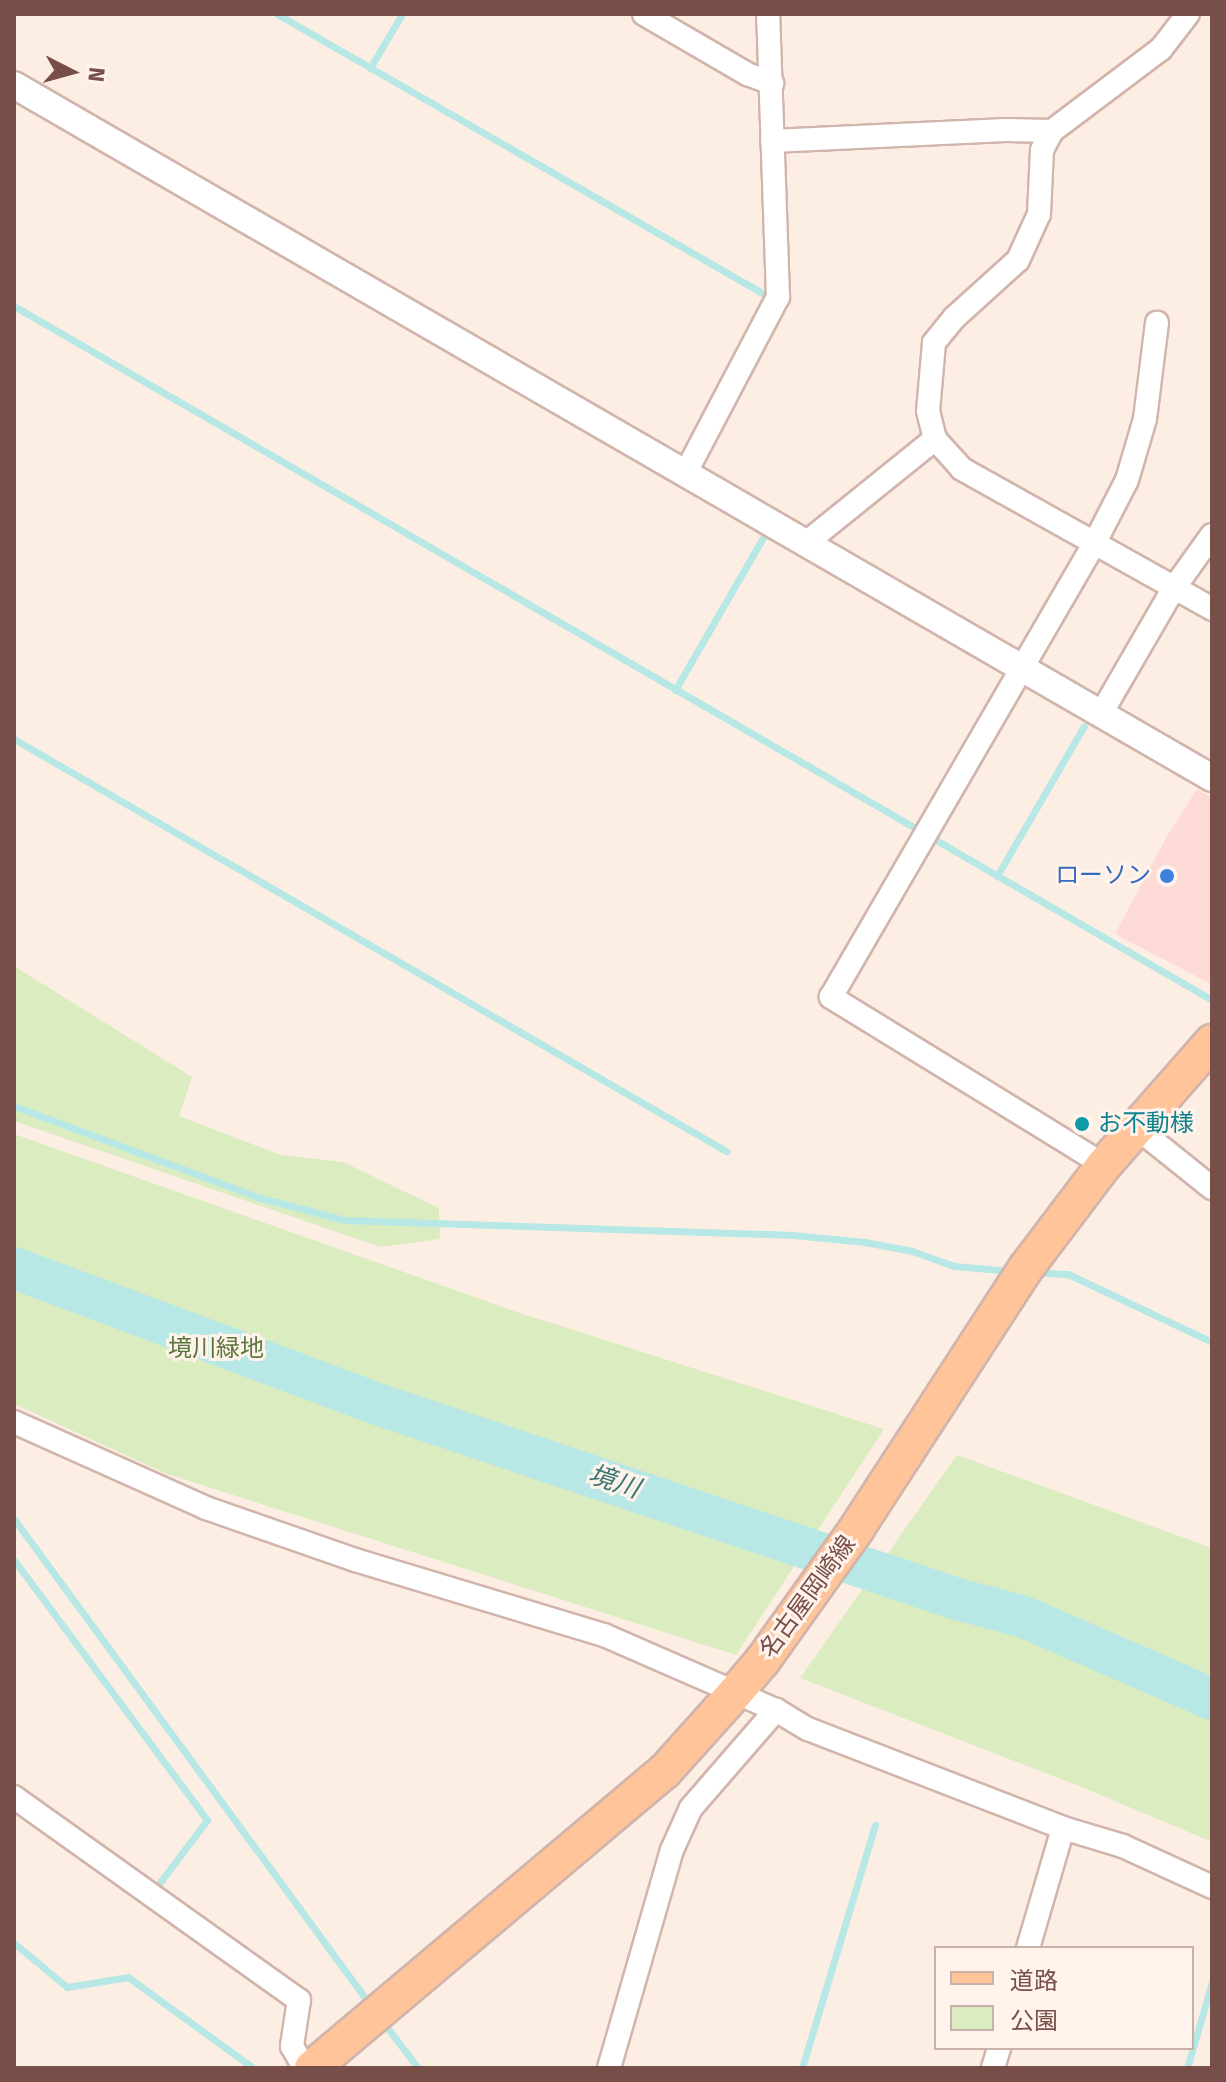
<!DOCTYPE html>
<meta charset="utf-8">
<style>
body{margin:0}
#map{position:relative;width:1226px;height:2082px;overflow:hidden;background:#fdeee4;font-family:"Fira Sans","Noto Sans JP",sans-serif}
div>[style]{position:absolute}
.commercial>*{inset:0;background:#fedad7}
.green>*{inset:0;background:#dbecc1}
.stream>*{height:7px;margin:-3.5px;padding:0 3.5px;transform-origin:3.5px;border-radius:3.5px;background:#b7e8e5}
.river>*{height:42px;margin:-21px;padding:0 21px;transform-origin:21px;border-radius:21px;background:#b7e8e5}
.roads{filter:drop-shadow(2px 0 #d1b5ac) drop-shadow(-2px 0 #d1b5ac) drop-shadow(0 2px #d1b5ac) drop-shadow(0 -2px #d1b5ac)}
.minor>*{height:22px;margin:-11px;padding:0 11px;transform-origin:11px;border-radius:11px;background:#fff}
.tertiary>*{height:26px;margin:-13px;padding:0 13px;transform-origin:13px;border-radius:13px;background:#fff}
.primary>*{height:34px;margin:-17px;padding:0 17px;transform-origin:17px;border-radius:17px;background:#ffc499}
.dots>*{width:22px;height:22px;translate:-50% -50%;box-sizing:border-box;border:4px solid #fff3eb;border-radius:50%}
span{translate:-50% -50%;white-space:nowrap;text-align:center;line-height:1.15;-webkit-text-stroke:6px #fff3eb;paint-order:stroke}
.shop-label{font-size:24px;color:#366cbe}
.right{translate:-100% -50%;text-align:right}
.culture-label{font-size:24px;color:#0d838f}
.left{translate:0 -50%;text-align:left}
.park-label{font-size:24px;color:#5a783c}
.street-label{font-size:24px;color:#774f48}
.water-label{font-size:26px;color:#387674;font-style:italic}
.frame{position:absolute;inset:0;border:16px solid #774f48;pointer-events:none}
.legend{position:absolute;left:934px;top:1946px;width:260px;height:104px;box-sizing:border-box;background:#fff3eb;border:2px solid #c9b1aa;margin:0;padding:10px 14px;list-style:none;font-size:24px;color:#774f48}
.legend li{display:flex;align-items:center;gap:16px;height:40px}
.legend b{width:40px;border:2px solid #c9b1aa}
.north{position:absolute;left:32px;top:32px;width:80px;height:80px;-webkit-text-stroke:6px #fff3eb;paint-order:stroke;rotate:96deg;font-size:22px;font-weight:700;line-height:32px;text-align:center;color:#774f48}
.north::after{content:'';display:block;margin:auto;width:28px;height:36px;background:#774f48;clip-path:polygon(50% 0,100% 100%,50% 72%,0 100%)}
</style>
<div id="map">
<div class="commercial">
<div style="clip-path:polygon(1197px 789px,1212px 798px,1211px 984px,1115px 934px,1167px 836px)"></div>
</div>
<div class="green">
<div style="clip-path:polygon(14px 966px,192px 1077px,179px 1116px,281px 1155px,343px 1162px,439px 1208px,440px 1239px,380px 1247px,14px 1121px)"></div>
<div style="clip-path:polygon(14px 1134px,517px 1312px,884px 1429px,736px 1655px,167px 1474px,14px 1404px)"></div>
<div style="clip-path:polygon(957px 1455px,1212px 1548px,1212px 1842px,1084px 1788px,800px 1678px)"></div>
</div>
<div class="stream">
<div style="left:277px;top:14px;width:560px;rotate:29.91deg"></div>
<div style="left:370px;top:68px;width:63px;rotate:-59.3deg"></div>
<div style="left:14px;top:306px;width:1384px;rotate:30.08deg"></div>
<div style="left:675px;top:690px;width:178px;rotate:-60deg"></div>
<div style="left:14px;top:739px;width:823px;rotate:30.06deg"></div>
<div style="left:997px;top:876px;width:173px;rotate:-59.9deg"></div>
<div style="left:14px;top:1106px;width:259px;rotate:20.5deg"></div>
<div style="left:257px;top:1197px;width:90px;rotate:14.8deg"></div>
<div style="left:344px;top:1220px;width:449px;rotate:1.9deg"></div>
<div style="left:793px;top:1235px;width:72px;rotate:5.6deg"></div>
<div style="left:865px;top:1242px;width:48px;rotate:10.8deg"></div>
<div style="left:912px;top:1251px;width:45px;rotate:19.7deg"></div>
<div style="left:954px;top:1266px;width:58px;rotate:4.9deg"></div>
<div style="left:1036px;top:1272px;width:32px;rotate:4deg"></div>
<div style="left:1068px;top:1274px;width:159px;rotate:25.3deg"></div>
<div style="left:14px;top:1519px;width:604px;rotate:53.76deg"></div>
<div style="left:14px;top:1560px;width:324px;rotate:53.4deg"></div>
<div style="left:207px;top:1820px;width:81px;rotate:127deg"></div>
<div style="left:14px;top:1943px;width:69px;rotate:39.7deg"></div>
<div style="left:67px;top:1987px;width:62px;rotate:-9.3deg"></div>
<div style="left:128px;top:1977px;width:153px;rotate:36deg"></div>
<div style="left:383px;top:2022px;width:58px;rotate:52.7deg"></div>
<div style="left:802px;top:2068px;width:254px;rotate:-73.3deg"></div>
<div style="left:1187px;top:2068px;width:90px;rotate:-73.8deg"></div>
</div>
<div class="river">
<div style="left:14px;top:1268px;width:403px;rotate:20.5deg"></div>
<div style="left:392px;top:1409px;width:596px;rotate:18.59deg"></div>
<div style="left:957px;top:1599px;width:69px;rotate:15deg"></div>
<div style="left:1024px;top:1617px;width:205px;rotate:23.6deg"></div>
</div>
<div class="roads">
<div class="minor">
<div style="left:644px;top:14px;width:119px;rotate:30.2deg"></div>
<div style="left:747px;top:74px;width:27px;rotate:20deg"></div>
<div style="left:1052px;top:131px;width:21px;rotate:118deg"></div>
<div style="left:1042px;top:150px;width:64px;rotate:92.7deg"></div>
<div style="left:1039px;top:214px;width:51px;rotate:114.5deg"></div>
<div style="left:1018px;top:260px;width:86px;rotate:137.8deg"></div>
<div style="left:954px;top:318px;width:32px;rotate:129deg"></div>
<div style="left:934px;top:343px;width:68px;rotate:95deg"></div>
<div style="left:928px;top:411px;width:29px;rotate:76deg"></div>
<div style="left:935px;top:439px;width:40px;rotate:48deg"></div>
<div style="left:962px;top:469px;width:287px;rotate:29.2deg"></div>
<div style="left:772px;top:141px;width:234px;rotate:-2.7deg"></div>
<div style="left:1006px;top:130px;width:46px;rotate:1.2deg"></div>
<div style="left:1052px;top:131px;width:136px;rotate:-37deg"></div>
<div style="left:1161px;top:49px;width:44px;rotate:-52.4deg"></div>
<div style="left:685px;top:474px;width:200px;rotate:-62.3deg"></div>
<div style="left:778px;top:297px;width:283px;rotate:-92deg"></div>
<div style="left:806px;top:543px;width:166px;rotate:-38.9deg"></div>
<div style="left:1102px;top:712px;width:143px;rotate:-59.9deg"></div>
<div style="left:1174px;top:588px;width:65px;rotate:-54.4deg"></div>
<div style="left:1137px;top:1128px;width:96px;rotate:38.7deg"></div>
<div style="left:1104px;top:1165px;width:321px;rotate:-148.4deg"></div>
<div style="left:831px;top:997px;width:524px;rotate:-59.86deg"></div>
<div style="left:1094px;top:544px;width:72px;rotate:-62.7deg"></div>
<div style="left:1127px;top:480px;width:64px;rotate:-73.6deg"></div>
<div style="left:1145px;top:419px;width:97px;rotate:-82.9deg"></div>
<div style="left:14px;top:1422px;width:210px;rotate:24.1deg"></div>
<div style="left:206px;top:1508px;width:158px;rotate:19.2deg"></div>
<div style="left:355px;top:1560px;width:260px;rotate:16.8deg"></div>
<div style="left:604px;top:1635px;width:188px;rotate:23.6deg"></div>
<div style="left:776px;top:1710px;width:37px;rotate:31deg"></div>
<div style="left:808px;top:1729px;width:274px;rotate:21.2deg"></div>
<div style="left:1063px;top:1828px;width:63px;rotate:16.7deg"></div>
<div style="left:1123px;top:1846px;width:98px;rotate:24.7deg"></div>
<div style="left:14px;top:1797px;width:350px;rotate:35.5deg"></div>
<div style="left:299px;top:2000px;width:47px;rotate:98.7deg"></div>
<div style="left:292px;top:2046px;width:25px;rotate:61deg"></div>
<div style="left:1028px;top:1948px;width:125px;rotate:-73.7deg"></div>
<div style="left:609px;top:2068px;width:227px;rotate:-73.9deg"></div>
<div style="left:672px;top:1850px;width:46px;rotate:-65.7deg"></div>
<div style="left:691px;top:1808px;width:130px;rotate:-49.1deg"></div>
<div style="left:993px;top:2068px;width:21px;rotate:-73deg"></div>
</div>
<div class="tertiary">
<div style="left:14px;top:85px;width:1384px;rotate:30.05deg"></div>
</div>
<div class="primary">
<div style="left:312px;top:2068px;width:460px;rotate:-40.1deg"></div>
<div style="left:664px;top:1772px;width:106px;rotate:-48.1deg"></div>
<div style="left:735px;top:1693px;width:43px;rotate:-49.7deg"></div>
<div style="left:763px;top:1660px;width:162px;rotate:-54.5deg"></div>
<div style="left:857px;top:1528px;width:310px;rotate:-57deg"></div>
<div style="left:1026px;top:1268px;width:129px;rotate:-52.9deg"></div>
<div style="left:1104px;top:1165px;width:164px;rotate:-48.7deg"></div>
</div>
</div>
<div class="dots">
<div style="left:1167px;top:876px;background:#3f7fe0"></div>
<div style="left:1082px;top:1124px;background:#0f9aa8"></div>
</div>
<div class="shop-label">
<span class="right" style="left:1151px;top:876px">ローソン</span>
</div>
<div class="culture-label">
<span class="left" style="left:1098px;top:1124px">お不動様</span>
</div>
<div class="park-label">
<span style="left:216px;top:1349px">境川緑地</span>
</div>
<div class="street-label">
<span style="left:808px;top:1597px;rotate:-54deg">名古屋岡崎線</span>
</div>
<div class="water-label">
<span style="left:614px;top:1482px;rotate:18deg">境川</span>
</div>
<div class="frame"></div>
<ul class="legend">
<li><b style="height:10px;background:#ffc499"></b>道路</li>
<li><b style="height:22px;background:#dbecc1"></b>公園</li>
</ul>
<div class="north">N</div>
</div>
